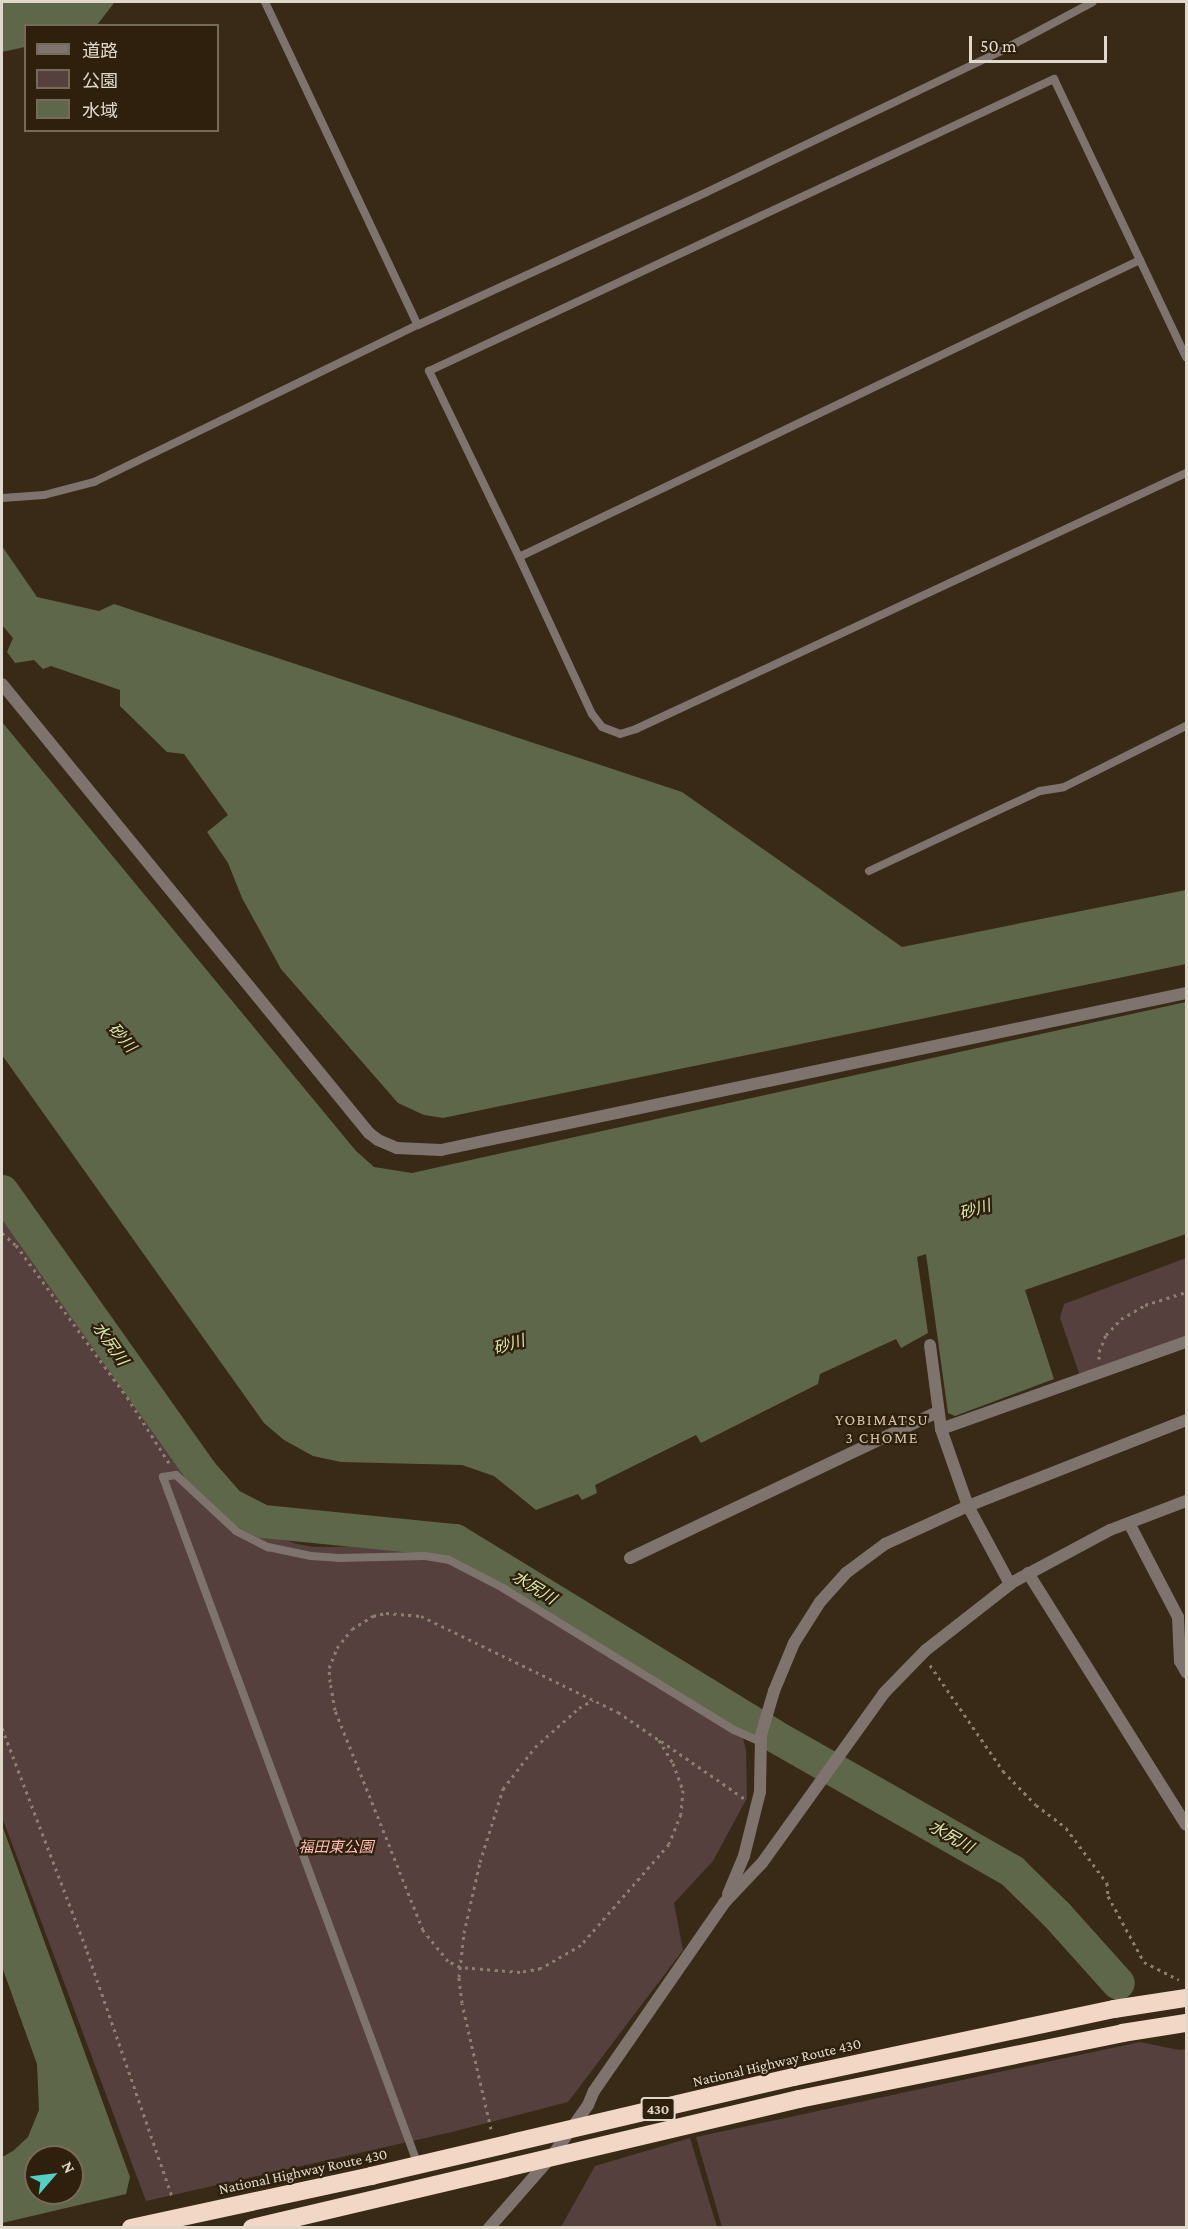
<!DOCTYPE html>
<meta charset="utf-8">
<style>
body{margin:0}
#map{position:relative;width:1188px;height:2229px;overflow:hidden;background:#382a16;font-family:"Crimson Pro","Noto Sans JP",serif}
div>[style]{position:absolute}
.green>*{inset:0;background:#55403d}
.water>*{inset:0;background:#5f674a}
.river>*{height:33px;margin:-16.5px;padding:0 16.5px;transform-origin:16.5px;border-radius:16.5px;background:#5f674a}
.path>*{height:3px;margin-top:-1.5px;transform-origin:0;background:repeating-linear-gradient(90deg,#8b8070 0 3px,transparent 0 7.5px)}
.lane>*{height:8px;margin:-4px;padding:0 4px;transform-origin:4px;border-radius:4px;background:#7f736d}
.street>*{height:12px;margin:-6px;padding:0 6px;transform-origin:6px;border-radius:6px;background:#7f736d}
.highway>*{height:18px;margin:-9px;padding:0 9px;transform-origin:9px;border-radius:9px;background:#f2d6c6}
span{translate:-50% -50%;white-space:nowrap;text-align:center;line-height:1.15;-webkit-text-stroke:4.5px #2e200d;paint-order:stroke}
.shield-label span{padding:2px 4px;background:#2e200d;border:2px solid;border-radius:4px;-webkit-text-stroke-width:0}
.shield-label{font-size:14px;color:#e1d8cc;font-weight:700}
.park-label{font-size:15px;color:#febeb4;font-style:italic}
.street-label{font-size:15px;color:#e1d8cc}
.water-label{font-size:16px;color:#d9e8b0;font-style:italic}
.neighbourhood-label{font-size:16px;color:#d4c2ab;letter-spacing:1.5px}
.frame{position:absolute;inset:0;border:3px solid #e1d8cc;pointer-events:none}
.legend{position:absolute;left:24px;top:24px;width:195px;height:108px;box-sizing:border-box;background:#2e200d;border:2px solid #766a59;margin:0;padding:8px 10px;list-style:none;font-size:18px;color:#e1d8cc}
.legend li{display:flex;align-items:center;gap:12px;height:30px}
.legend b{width:30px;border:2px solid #766a59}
.north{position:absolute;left:24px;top:2145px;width:60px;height:60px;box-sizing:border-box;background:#2e200d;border:2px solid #766a59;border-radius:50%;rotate:62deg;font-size:16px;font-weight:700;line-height:24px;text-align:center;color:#e1d8cc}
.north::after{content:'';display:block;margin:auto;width:21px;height:27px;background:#55cec5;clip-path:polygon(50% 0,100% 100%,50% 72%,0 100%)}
.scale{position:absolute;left:969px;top:36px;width:138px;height:27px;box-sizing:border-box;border:3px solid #e1d8cc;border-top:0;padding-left:8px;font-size:18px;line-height:21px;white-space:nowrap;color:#e1d8cc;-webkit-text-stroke:4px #2e200d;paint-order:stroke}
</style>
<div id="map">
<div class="green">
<div style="clip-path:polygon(2px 1211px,197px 1482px,224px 1513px,250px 1528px,297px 1544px,315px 1547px,411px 1546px,448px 1552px,501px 1578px,633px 1655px,733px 1717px,740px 1727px,746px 1750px,747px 1798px,713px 1861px,674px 1903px,683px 1950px,568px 2102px,452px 2132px,146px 2201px,2px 1817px)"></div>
<div style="clip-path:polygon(1186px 1258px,1186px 1338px,1080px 1376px,1060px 1318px,1064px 1304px)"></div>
<div style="clip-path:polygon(1140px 2042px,1179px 2050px,1186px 2049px,1186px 2227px,722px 2227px,696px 2137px)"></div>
<div style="clip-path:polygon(690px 2138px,717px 2227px,561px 2227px,595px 2166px)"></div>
</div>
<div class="water">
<div style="clip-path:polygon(2px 2px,114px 2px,114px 3px,97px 25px,26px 26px,25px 47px,2px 52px)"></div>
<div style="clip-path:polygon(2px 546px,37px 597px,99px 611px,114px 604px,682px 792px,902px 947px,1186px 890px,1186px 964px,443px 1118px,424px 1115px,398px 1103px,281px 969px,242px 898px,228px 863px,207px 832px,228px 815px,184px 754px,167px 752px,120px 706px,120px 690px,51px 666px,43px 669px,34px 660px,15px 663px,7px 652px,13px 638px,2px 625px)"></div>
<div style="clip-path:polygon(2px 722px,356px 1151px,374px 1167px,412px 1173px,1186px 1002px,1186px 1234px,1025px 1290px,1054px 1379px,955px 1416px,948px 1413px,926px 1254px,917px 1257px,928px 1333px,901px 1348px,896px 1339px,820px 1374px,818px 1384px,701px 1443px,696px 1435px,595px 1485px,597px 1493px,582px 1500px,578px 1494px,536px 1510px,494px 1476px,462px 1465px,341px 1462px,313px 1456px,284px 1440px,264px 1423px,2px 1055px)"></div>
<div style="clip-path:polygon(evenodd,2px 1825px,130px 2177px,126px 2194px,2px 2223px,2px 2157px,13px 2151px,28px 2137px,39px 2110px,37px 2064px,2px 1967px,2px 1825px,36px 2157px,72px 2157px,72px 2193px,36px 2193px,36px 2157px)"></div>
</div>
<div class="river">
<div style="left:2px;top:1191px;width:344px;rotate:54.7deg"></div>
<div style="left:201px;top:1472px;width:43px;rotate:48.8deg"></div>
<div style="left:229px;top:1504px;width:38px;rotate:27deg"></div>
<div style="left:263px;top:1521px;width:193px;rotate:5.7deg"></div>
<div style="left:455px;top:1540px;width:373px;rotate:31.5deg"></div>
<div style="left:773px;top:1735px;width:275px;rotate:29.6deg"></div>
<div style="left:1012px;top:1871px;width:63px;rotate:44.4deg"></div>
<div style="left:1057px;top:1915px;width:91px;rotate:48.1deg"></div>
</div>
<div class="path">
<div style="left:2px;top:1233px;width:18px;rotate:41deg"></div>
<div style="left:16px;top:1245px;width:188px;rotate:53.9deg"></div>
<div style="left:127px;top:1397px;width:78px;rotate:57.5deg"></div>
<div style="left:1099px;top:1359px;width:7px;rotate:-90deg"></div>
<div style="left:1099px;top:1352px;width:18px;rotate:-68deg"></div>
<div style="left:1106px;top:1335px;width:22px;rotate:-47deg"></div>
<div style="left:1121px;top:1319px;width:28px;rotate:-30deg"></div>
<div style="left:1145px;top:1305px;width:43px;rotate:-17.6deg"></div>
<div style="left:386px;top:1613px;width:35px;rotate:5deg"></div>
<div style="left:421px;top:1616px;width:219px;rotate:26deg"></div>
<div style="left:618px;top:1712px;width:50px;rotate:34.3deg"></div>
<div style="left:659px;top:1740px;width:27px;rotate:59deg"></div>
<div style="left:673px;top:1763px;width:29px;rotate:70deg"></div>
<div style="left:683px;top:1790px;width:24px;rotate:95deg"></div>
<div style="left:681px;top:1814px;width:32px;rotate:112deg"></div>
<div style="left:669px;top:1844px;width:134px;rotate:131.1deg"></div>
<div style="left:581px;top:1945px;width:46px;rotate:150.1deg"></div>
<div style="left:541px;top:1968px;width:21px;rotate:169deg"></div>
<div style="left:520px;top:1972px;width:60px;rotate:-175.2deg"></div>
<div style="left:460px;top:1967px;width:13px;rotate:-153deg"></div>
<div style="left:448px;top:1961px;width:40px;rotate:-129deg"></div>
<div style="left:423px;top:1930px;width:237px;rotate:-111.8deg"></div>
<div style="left:335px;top:1710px;width:28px;rotate:-100deg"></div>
<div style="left:330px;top:1682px;width:14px;rotate:-94deg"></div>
<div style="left:329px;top:1668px;width:22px;rotate:-68deg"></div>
<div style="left:337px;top:1648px;width:24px;rotate:-52deg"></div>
<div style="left:352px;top:1629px;width:25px;rotate:-32deg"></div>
<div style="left:373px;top:1616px;width:13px;rotate:-13deg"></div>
<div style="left:930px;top:1665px;width:129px;rotate:55.4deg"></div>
<div style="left:1003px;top:1771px;width:47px;rotate:45.9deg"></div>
<div style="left:1036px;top:1805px;width:38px;rotate:37deg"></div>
<div style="left:1066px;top:1828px;width:69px;rotate:53.3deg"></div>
<div style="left:1107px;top:1883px;width:13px;rotate:86deg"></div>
<div style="left:1108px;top:1896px;width:75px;rotate:61.4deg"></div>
<div style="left:1144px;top:1962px;width:39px;rotate:27deg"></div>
<div style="left:2px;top:1728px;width:239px;rotate:69.1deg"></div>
<div style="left:87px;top:1951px;width:259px;rotate:70.9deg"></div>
<div style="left:661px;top:1741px;width:102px;rotate:34.6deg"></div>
<div style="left:491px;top:2129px;width:129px;rotate:-103deg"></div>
<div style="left:462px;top:2003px;width:26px;rotate:-97deg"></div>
<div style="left:459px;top:1977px;width:44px;rotate:-83.5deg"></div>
<div style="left:464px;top:1933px;width:73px;rotate:-77.3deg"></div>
<div style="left:480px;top:1862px;width:77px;rotate:-72.5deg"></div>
<div style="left:503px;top:1789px;width:53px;rotate:-52.7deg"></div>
<div style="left:535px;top:1747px;width:59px;rotate:-41.6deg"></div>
<div style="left:579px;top:1708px;width:16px;rotate:-30deg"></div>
</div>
<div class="lane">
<div style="left:265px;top:2px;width:357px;rotate:64.7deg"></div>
<div style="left:1140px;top:260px;width:688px;rotate:154.44deg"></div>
<div style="left:519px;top:557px;width:207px;rotate:-115.8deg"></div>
<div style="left:429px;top:371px;width:690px;rotate:-25.04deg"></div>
<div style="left:1054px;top:79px;width:308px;rotate:64.6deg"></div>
<div style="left:2px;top:498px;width:42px;rotate:-4.1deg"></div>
<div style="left:44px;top:495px;width:52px;rotate:-14.6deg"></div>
<div style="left:94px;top:482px;width:360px;rotate:-25.9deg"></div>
<div style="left:418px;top:325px;width:318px;rotate:-24.7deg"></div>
<div style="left:707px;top:192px;width:324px;rotate:-25.6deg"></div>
<div style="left:999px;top:52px;width:106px;rotate:-28deg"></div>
<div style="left:519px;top:557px;width:173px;rotate:65.1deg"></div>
<div style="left:592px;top:714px;width:16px;rotate:52deg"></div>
<div style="left:602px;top:727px;width:19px;rotate:21deg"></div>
<div style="left:620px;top:734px;width:17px;rotate:-17deg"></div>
<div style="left:636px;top:729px;width:607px;rotate:-24.96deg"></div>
<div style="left:869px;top:871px;width:189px;rotate:-25.1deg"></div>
<div style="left:1040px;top:791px;width:24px;rotate:-9deg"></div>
<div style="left:1064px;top:787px;width:136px;rotate:-26.6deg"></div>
<div style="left:418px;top:2165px;width:734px;rotate:-110.34deg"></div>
<div style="left:163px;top:1477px;width:13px;rotate:-9deg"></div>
<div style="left:176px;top:1475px;width:82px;rotate:43deg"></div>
<div style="left:236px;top:1531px;width:36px;rotate:27deg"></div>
<div style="left:268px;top:1547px;width:44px;rotate:11.8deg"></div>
<div style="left:311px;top:1556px;width:27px;rotate:4deg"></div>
<div style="left:338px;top:1558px;width:87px;rotate:-1.3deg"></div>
<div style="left:425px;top:1556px;width:24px;rotate:9deg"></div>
<div style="left:449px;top:1560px;width:61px;rotate:27.4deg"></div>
<div style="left:503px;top:1588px;width:271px;rotate:31.6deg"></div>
<div style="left:734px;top:1730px;width:30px;rotate:24deg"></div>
</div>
<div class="street">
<div style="left:2px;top:684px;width:580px;rotate:50.74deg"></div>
<div style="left:369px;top:1133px;width:11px;rotate:38deg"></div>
<div style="left:378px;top:1140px;width:21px;rotate:23deg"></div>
<div style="left:397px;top:1148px;width:44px;rotate:2.6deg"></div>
<div style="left:441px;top:1150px;width:761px;rotate:-11.9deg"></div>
<div style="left:930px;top:1345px;width:85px;rotate:82.5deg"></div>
<div style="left:941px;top:1429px;width:82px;rotate:70.7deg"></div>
<div style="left:968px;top:1506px;width:89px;rotate:61.7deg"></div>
<div style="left:941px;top:1429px;width:260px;rotate:-19.6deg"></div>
<div style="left:1129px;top:1523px;width:106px;rotate:62.5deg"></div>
<div style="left:1178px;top:1617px;width:44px;rotate:87.4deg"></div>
<div style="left:1180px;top:1661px;width:13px;rotate:61deg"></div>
<div style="left:630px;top:1558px;width:341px;rotate:-25.4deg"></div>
<div style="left:1028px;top:1573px;width:297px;rotate:57.9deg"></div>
<div style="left:728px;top:1894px;width:41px;rotate:-67.2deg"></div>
<div style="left:744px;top:1856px;width:66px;rotate:-76deg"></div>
<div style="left:760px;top:1792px;width:57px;rotate:-89deg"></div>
<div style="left:761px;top:1735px;width:46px;rotate:-73.5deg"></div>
<div style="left:774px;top:1691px;width:52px;rotate:-67.4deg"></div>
<div style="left:794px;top:1643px;width:49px;rotate:-57.6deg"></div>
<div style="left:820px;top:1602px;width:39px;rotate:-48deg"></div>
<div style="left:846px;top:1573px;width:49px;rotate:-36.6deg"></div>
<div style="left:885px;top:1544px;width:91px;rotate:-24.6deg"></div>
<div style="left:968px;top:1506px;width:234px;rotate:-21.5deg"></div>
<div style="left:489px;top:2228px;width:96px;rotate:-48.8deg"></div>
<div style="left:552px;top:2156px;width:62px;rotate:-54.8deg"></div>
<div style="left:588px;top:2105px;width:15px;rotate:-67deg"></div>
<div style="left:594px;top:2091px;width:229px;rotate:-55.3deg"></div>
<div style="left:724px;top:1903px;width:55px;rotate:-46.5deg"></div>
<div style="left:762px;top:1863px;width:209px;rotate:-54.3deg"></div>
<div style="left:884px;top:1693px;width:60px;rotate:-45.7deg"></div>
<div style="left:926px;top:1650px;width:110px;rotate:-38deg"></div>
<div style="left:1013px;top:1582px;width:110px;rotate:-28.2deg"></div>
<div style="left:1110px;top:1530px;width:81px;rotate:-20.9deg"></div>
</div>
<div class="highway">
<div style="left:131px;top:2228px;width:246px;rotate:-12.2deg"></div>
<div style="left:371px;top:2176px;width:434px;rotate:-13.2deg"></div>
<div style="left:794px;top:2077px;width:327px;rotate:-12deg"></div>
<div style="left:1114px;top:2009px;width:73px;rotate:-8.7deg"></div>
<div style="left:252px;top:2228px;width:562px;rotate:-13.27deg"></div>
<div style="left:799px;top:2099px;width:330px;rotate:-11.5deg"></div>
<div style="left:1122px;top:2033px;width:65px;rotate:-8.9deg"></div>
</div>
<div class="shield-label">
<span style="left:658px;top:2109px">430</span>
</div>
<div class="park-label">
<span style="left:336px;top:1848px">福田東公園</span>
</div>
<div class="street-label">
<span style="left:777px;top:2063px;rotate:-13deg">National Highway Route 430</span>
<span style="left:303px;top:2172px;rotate:-12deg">National Highway Route 430</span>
</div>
<div class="water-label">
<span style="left:122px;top:1038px;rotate:49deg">砂川</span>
<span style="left:975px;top:1210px;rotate:-16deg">砂川</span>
<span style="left:110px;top:1344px;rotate:55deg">水尻川</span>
<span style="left:509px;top:1345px;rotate:-16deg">砂川</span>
<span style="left:534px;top:1588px;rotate:32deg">水尻川</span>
<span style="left:951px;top:1837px;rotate:30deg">水尻川</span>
</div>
<div class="neighbourhood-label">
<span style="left:882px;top:1429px">YOBIMATSU<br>3 CHOME</span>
</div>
<div class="frame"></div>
<ul class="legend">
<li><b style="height:8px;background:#7f736d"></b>道路</li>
<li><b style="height:16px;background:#55403d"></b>公園</li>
<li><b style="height:16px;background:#5f674a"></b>水域</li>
</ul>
<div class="north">N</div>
<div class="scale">50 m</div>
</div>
